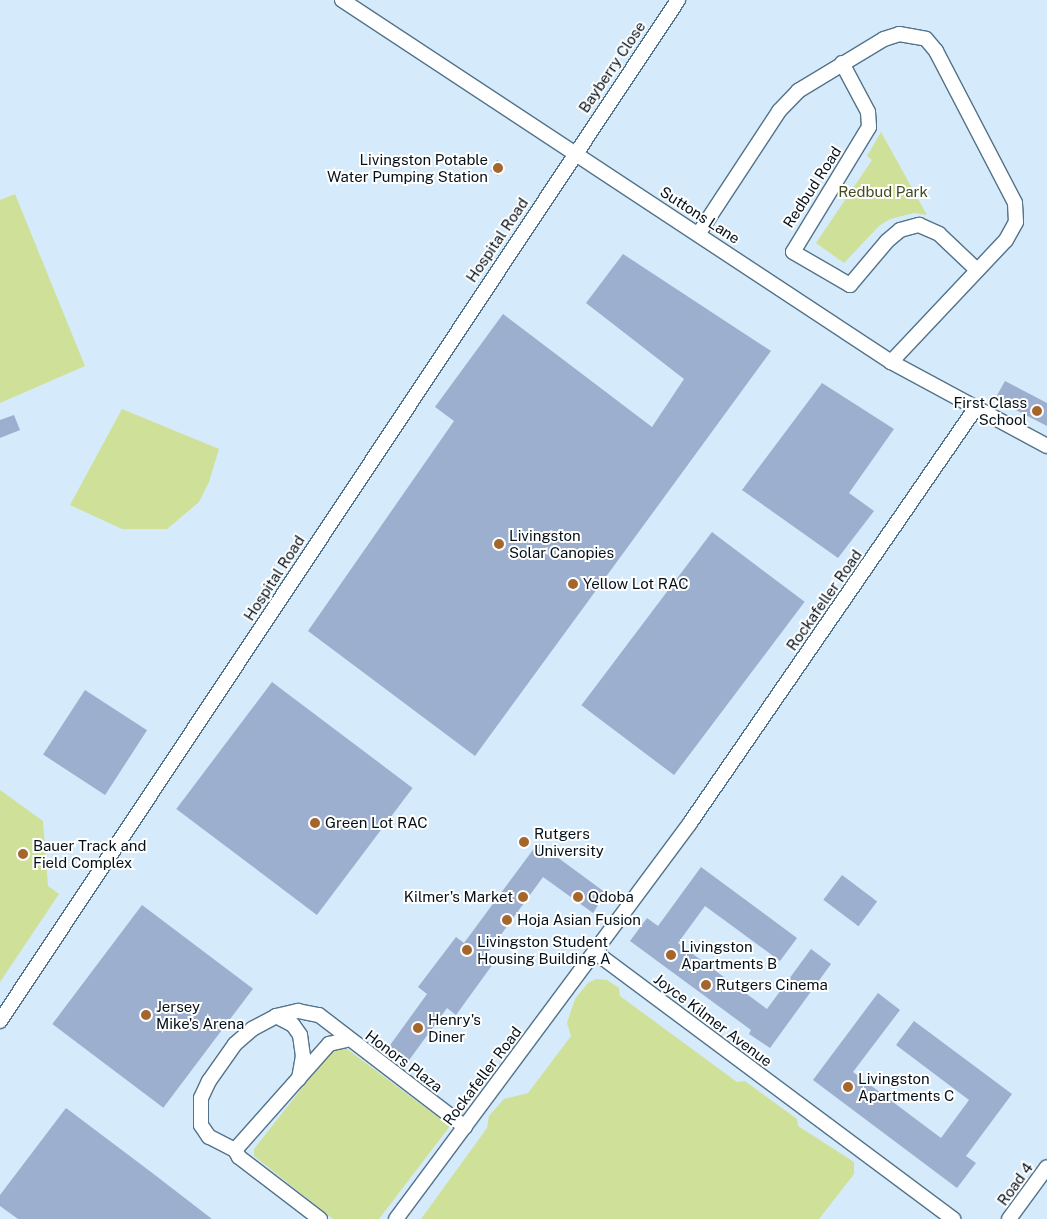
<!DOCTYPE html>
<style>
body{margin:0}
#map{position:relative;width:1047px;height:1219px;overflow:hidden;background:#d5eafa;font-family:"Public Sans",sans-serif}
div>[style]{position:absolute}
.green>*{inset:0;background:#cfe198}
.building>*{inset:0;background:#9cafcf;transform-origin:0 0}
.roads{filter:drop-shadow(1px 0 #53738a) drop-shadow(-1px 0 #53738a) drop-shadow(0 1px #53738a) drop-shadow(0 -1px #53738a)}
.minor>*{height:14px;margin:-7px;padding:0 7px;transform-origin:7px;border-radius:7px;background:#fff}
.dots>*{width:14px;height:14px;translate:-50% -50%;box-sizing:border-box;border:2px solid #fff;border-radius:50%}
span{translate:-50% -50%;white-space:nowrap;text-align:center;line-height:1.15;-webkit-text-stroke:4px #fff;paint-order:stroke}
.street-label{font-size:15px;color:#05111a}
.poi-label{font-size:15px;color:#05111a}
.right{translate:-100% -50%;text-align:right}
.left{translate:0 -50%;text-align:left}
.park-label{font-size:15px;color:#414b1e}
</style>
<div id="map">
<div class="green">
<div style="clip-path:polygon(881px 132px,927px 215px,914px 213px,890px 219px,879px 226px,844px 263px,816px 243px,872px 160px,867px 156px)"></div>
<div style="clip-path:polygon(15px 194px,85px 366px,0 403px,0 200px)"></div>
<div style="clip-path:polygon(122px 409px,219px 449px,209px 482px,199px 502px,167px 529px,122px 529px,70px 505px)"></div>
<div style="clip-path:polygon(0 790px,43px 821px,48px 886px,59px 894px,0 982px)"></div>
<div style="clip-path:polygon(596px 979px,607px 980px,619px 988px,620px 996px,737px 1082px,745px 1081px,797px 1119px,798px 1126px,854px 1162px,854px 1174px,819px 1219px,421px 1219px,487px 1128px,489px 1116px,504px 1099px,528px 1093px,571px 1036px,567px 1023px,575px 999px,588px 983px)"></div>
<div style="clip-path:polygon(337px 1049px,347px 1049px,450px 1126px,379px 1219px,333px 1219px,254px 1156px,254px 1149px,331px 1051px)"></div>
</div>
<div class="building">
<div style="left:497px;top:160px;width:9px;height:13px;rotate:32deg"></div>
<div style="clip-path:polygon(623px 254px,771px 351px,475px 756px,308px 631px,454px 421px,435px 407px,503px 314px,652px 427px,684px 379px,586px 303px)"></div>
<div style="clip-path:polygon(1005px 381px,1047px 403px,1047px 426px,995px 399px)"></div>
<div style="clip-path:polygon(822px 383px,894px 429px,849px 493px,874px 511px,838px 558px,742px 490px)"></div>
<div style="clip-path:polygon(14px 415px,20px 430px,0 438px,0 420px)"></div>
<div style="left:712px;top:532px;width:116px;height:217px;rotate:37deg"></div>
<div style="left:272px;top:682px;width:176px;height:159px;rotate:37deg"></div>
<div style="left:85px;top:690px;width:74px;height:77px;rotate:33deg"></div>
<div style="clip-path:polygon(538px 843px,606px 893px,593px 913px,543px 877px,484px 958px,493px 964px,456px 1015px,447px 1008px,407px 1063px,388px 1048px,427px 994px,418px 987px,456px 937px,464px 943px)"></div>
<div style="clip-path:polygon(701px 867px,797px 938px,780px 961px,705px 906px,678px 943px,767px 1009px,811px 949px,831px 964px,770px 1048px,749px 1034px,751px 1030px,630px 941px,647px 918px,658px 926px)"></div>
<div style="left:842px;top:875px;width:44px;height:31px;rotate:37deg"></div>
<div style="left:142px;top:905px;width:139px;height:149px;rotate:37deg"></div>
<div style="clip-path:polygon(878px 993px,900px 1010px,853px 1072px,941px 1138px,969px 1100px,896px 1045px,914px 1021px,1012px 1094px,966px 1156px,976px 1163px,957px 1188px,813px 1080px)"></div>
<div style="clip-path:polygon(66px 1108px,151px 1172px,212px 1219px,18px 1219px,0 1206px,0 1195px)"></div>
</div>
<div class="roads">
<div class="minor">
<div style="left:342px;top:0;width:658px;rotate:33.4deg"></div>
<div style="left:891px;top:362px;width:177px;rotate:28.3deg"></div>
<div style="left:842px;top:63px;width:55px;rotate:62deg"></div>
<div style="left:868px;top:112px;width:15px;rotate:86deg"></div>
<div style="left:869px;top:127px;width:146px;rotate:121.3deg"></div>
<div style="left:793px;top:252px;width:66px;rotate:30.1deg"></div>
<div style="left:850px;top:285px;width:57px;rotate:-49.9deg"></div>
<div style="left:887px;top:241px;width:17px;rotate:-40deg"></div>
<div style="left:900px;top:230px;width:20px;rotate:-15deg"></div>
<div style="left:919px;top:225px;width:22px;rotate:24deg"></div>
<div style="left:939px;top:234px;width:52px;rotate:43.5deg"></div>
<div style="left:699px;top:233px;width:146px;rotate:-56.7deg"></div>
<div style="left:779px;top:111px;width:28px;rotate:-46deg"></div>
<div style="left:798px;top:91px;width:100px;rotate:-31.2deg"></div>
<div style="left:884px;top:39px;width:16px;rotate:-18deg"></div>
<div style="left:899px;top:34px;width:27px;rotate:10deg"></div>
<div style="left:926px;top:39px;width:16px;rotate:50deg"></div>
<div style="left:936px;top:51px;width:171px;rotate:62.5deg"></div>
<div style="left:1015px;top:203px;width:19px;rotate:87deg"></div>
<div style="left:1016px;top:222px;width:21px;rotate:119deg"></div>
<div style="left:1006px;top:240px;width:168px;rotate:133.3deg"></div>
<div style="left:595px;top:952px;width:447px;rotate:36.7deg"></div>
<div style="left:276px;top:1016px;width:19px;rotate:28deg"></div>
<div style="left:293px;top:1025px;width:12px;rotate:55deg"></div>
<div style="left:300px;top:1035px;width:21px;rotate:82deg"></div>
<div style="left:303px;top:1056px;width:23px;rotate:100deg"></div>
<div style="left:0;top:1021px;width:1226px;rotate:-56.41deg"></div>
<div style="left:235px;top:1150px;width:142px;rotate:-48.4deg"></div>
<div style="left:329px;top:1044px;width:17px;rotate:-13deg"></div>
<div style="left:320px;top:1219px;width:102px;rotate:-142.6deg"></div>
<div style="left:239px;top:1157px;width:8px;rotate:-120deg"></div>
<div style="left:235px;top:1150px;width:29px;rotate:-153deg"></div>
<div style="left:209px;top:1137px;width:14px;rotate:-124deg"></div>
<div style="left:201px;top:1125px;width:27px;rotate:-90deg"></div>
<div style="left:201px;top:1098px;width:19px;rotate:-65deg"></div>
<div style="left:209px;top:1081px;width:45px;rotate:-54.9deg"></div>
<div style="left:235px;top:1044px;width:23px;rotate:-41deg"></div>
<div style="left:252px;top:1029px;width:27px;rotate:-28deg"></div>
<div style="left:276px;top:1016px;width:23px;rotate:-13deg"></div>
<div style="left:298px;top:1011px;width:21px;rotate:11deg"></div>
<div style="left:319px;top:1015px;width:184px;rotate:37.5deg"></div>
<div style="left:396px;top:1219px;width:493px;rotate:-53.4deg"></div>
<div style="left:690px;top:823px;width:503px;rotate:-55.46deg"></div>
<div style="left:1009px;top:1219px;width:64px;rotate:-53.8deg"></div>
</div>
</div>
<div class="dots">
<div style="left:498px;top:168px;background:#a5662e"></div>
<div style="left:1037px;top:411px;background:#a5662e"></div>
<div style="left:499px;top:544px;background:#a5662e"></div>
<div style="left:573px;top:584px;background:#a5662e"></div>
<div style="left:315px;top:823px;background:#a5662e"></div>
<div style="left:524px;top:842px;background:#a5662e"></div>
<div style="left:23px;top:854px;background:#a5662e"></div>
<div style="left:523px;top:897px;background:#a5662e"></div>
<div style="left:578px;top:897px;background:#a5662e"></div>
<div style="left:507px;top:920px;background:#a5662e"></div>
<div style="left:467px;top:950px;background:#a5662e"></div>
<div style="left:671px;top:955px;background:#a5662e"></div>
<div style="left:706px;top:985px;background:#a5662e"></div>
<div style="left:146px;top:1015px;background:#a5662e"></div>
<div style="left:418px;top:1028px;background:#a5662e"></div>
<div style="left:848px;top:1087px;background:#a5662e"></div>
</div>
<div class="street-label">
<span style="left:612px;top:67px;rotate:-56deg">Bayberry Close</span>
<span style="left:812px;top:187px;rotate:-57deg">Redbud Road</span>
<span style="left:700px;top:215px;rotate:33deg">Suttons Lane</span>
<span style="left:497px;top:240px;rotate:-56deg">Hospital Road</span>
<span style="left:274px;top:578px;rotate:-57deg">Hospital Road</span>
<span style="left:824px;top:600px;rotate:-55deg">Rockafeller Road</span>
<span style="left:713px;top:1020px;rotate:37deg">Joyce Kilmer Avenue</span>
<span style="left:404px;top:1061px;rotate:37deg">Honors Plaza</span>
<span style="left:482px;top:1076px;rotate:-53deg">Rockafeller Road</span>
<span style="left:1015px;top:1184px;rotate:-54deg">Road 4</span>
</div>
<div class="poi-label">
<span class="right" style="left:488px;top:168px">Livingston Potable<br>Water Pumping Station</span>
<span class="right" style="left:1027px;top:411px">First Class<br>School</span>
<span class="left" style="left:509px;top:544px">Livingston<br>Solar Canopies</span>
<span class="left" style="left:583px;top:584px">Yellow Lot RAC</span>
<span class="left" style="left:325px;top:823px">Green Lot RAC</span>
<span class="left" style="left:534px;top:842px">Rutgers<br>University</span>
<span class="left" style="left:33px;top:854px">Bauer Track and<br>Field Complex</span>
<span class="right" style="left:513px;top:897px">Kilmer's Market</span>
<span class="left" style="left:588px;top:897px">Qdoba</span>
<span class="left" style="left:517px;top:920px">Hoja Asian Fusion</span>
<span class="left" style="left:477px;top:950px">Livingston Student<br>Housing Building A</span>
<span class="left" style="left:681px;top:955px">Livingston<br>Apartments B</span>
<span class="left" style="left:716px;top:985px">Rutgers Cinema</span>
<span class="left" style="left:156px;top:1015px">Jersey<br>Mike's Arena</span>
<span class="left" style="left:428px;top:1028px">Henry's<br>Diner</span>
<span class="left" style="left:858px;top:1087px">Livingston<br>Apartments C</span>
</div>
<div class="park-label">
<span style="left:883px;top:192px">Redbud Park</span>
</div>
</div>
